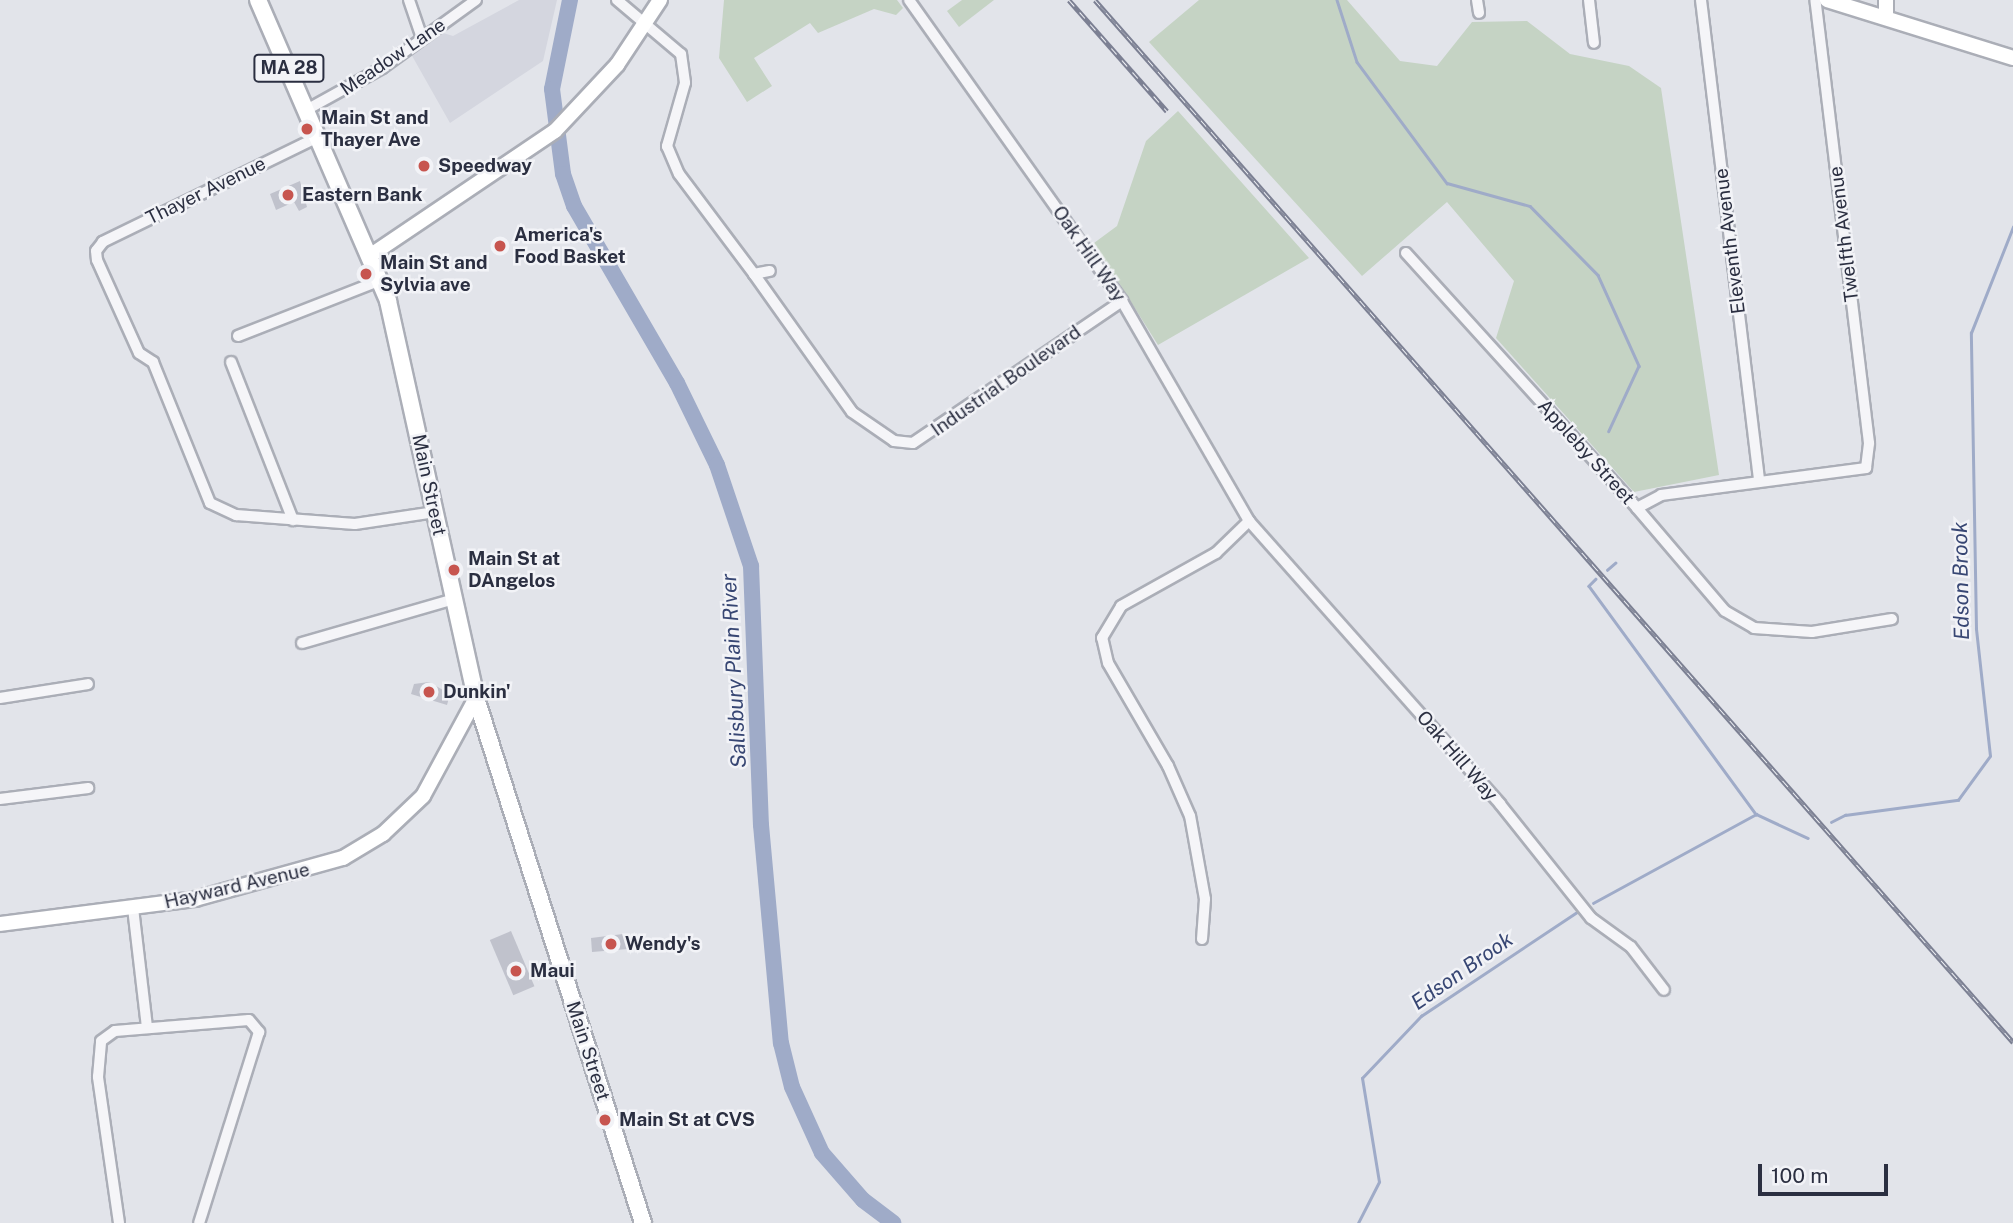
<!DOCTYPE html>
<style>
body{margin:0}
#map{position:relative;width:2013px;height:1223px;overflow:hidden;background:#e2e4ea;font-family:"Public Sans",sans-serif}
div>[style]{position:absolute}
.built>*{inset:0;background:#d4d6df}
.green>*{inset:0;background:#c5d3c4}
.stream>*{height:2.5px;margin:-1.25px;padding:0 1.25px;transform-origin:1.25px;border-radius:1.25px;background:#9fabc8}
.river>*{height:16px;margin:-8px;padding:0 8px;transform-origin:8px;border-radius:8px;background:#9fabc8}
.building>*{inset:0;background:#c0c2cc;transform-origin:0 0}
.roads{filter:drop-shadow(2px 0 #abaeb7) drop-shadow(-2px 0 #abaeb7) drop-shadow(0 2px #abaeb7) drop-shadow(0 -2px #abaeb7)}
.street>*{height:10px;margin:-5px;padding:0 5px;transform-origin:5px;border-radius:5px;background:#f5f5f8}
.secondary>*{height:14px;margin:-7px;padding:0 7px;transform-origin:7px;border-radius:7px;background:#fff}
.primary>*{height:16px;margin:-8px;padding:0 8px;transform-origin:8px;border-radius:8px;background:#fff}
.rail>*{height:5px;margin-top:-2.5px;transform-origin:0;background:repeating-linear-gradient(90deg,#f2f3f7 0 8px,#7c8093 0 16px);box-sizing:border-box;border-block:2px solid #7c8093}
.dots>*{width:19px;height:19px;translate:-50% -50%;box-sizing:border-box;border:4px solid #f2f3f7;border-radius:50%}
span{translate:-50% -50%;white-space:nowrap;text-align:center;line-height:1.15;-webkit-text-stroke:5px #f2f3f7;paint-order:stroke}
.shield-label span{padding:2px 5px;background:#f2f3f7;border:2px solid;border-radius:5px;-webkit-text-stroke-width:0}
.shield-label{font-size:18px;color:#2b2f41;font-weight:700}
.street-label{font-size:19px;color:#2b2f41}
.poi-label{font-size:19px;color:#2b2f41;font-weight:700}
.left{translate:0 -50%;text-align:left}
.water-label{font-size:21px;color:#374673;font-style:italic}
.scale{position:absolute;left:1758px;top:1164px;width:130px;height:32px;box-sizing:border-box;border:4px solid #2b2f41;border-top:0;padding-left:9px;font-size:21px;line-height:24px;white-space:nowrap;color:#2b2f41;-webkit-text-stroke:5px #f2f3f7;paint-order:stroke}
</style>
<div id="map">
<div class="built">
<div style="clip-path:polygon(519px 0,557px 0,543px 61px,450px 123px,411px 54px,440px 32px,453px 36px)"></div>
</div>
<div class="green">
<div style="clip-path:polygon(724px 0,897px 0,903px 8px,896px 15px,874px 9px,818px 33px,810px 23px,754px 58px,772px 86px,747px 102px,719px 58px)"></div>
<div style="clip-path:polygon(962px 0,994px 0,959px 27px,947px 11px)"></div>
<div style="clip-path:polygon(1199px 0,1347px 0,1400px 61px,1437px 66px,1472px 22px,1527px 21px,1570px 54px,1629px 66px,1661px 88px,1719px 475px,1634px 492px,1496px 338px,1514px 281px,1447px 202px,1362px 276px,1149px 42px)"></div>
<div style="clip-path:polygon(1178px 111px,1309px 258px,1158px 345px,1094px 243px,1117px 226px,1146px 141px)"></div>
</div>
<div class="stream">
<div style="left:1337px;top:0;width:65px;rotate:72.1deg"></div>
<div style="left:1357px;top:62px;width:151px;rotate:53.4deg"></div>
<div style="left:1447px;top:183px;width:86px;rotate:15.5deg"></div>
<div style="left:1530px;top:206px;width:97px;rotate:45.4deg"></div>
<div style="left:1598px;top:275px;width:100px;rotate:65.7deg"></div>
<div style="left:1639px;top:366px;width:72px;rotate:114.8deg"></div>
<div style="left:1607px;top:570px;width:11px;rotate:-41deg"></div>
<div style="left:1596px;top:579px;width:10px;rotate:135deg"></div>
<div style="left:1589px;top:586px;width:283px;rotate:53.8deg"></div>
<div style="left:1831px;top:822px;width:16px;rotate:-27deg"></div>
<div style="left:1845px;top:815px;width:114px;rotate:-7.6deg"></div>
<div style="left:1958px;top:800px;width:54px;rotate:-54deg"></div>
<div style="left:1990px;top:756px;width:128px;rotate:-96.3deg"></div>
<div style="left:1976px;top:629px;width:296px;rotate:-91deg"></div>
<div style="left:1971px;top:333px;width:114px;rotate:-68.4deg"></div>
<div style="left:1593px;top:903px;width:186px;rotate:-28.6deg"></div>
<div style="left:1756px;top:814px;width:57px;rotate:24.8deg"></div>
<div style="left:1358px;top:1223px;width:46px;rotate:-62.9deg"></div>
<div style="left:1379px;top:1182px;width:105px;rotate:-99.3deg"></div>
<div style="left:1362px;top:1078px;width:86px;rotate:-46.4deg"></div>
<div style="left:1421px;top:1016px;width:187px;rotate:-33.7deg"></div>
</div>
<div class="river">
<div style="left:570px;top:0;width:91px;rotate:101.4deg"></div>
<div style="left:552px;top:89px;width:86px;rotate:82.6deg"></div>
<div style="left:563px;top:174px;width:34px;rotate:71deg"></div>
<div style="left:574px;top:206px;width:205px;rotate:59.8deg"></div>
<div style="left:677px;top:383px;width:91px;rotate:64deg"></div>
<div style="left:717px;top:465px;width:107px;rotate:71.4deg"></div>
<div style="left:751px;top:566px;width:259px;rotate:87.8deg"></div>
<div style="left:761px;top:825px;width:219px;rotate:84.8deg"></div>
<div style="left:781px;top:1043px;width:45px;rotate:76deg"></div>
<div style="left:792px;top:1087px;width:72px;rotate:65.6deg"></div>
<div style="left:822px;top:1153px;width:62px;rotate:48.9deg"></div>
<div style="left:863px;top:1200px;width:38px;rotate:37deg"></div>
</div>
<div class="building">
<div style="clip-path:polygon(300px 181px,307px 207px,299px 211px,294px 202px,276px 210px,270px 194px)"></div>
<div style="clip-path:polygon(429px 682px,450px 694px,447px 705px,411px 694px,414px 684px)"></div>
<div style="left:511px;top:931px;width:60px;height:23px;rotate:67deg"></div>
<div style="clip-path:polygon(623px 934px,628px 949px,592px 952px,591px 938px)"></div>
</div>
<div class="roads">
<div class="street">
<div style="left:409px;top:0;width:40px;rotate:71.1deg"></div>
<div style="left:617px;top:0;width:84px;rotate:40.2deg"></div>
<div style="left:681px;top:54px;width:29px;rotate:82deg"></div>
<div style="left:685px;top:83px;width:66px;rotate:105.9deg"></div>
<div style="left:667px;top:146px;width:30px;rotate:67deg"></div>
<div style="left:679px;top:174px;width:125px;rotate:53.1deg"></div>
<div style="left:754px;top:274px;width:16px;rotate:-11deg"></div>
<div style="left:909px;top:0;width:369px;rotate:54.7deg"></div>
<div style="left:1122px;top:301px;width:254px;rotate:60deg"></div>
<div style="left:1249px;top:521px;width:378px;rotate:48.4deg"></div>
<div style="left:1500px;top:804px;width:146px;rotate:51.4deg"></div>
<div style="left:1591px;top:918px;width:49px;rotate:35.9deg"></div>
<div style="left:1631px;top:947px;width:54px;rotate:52.5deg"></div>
<div style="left:1477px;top:0;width:13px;rotate:81deg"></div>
<div style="left:1589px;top:0;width:43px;rotate:83.4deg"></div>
<div style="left:1701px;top:0;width:485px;rotate:83.1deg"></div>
<div style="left:308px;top:109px;width:85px;rotate:-29deg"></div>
<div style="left:382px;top:68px;width:116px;rotate:-35.9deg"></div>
<div style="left:320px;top:136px;width:242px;rotate:154deg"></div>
<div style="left:103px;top:242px;width:11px;rotate:128deg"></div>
<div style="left:96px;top:251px;width:9px;rotate:84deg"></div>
<div style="left:97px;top:260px;width:102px;rotate:65.7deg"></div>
<div style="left:139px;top:353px;width:17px;rotate:33deg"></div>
<div style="left:153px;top:362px;width:152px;rotate:68deg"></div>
<div style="left:210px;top:503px;width:29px;rotate:25deg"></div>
<div style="left:236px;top:515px;width:119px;rotate:4.3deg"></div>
<div style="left:355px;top:524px;width:81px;rotate:-8.5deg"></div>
<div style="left:1406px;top:253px;width:344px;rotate:47.8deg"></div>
<div style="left:1637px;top:508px;width:27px;rotate:-28deg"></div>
<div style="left:1661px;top:495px;width:207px;rotate:-7.5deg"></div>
<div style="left:1866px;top:468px;width:25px;rotate:-83deg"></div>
<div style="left:1869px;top:443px;width:446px;rotate:-96.9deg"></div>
<div style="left:754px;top:274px;width:169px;rotate:54.6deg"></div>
<div style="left:852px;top:412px;width:51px;rotate:34.6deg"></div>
<div style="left:894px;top:441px;width:19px;rotate:6deg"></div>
<div style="left:913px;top:443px;width:253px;rotate:-34.2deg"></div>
<div style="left:238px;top:336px;width:154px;rotate:-21.4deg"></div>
<div style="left:231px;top:362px;width:170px;rotate:68.6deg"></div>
<div style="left:1637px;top:508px;width:135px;rotate:49.5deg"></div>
<div style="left:1725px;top:611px;width:34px;rotate:30deg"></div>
<div style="left:1754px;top:628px;width:58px;rotate:3.9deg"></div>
<div style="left:1812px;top:632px;width:81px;rotate:-9.2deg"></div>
<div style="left:302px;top:643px;width:158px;rotate:-16.1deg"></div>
<div style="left:0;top:698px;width:89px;rotate:-9deg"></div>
<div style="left:0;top:799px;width:89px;rotate:-7.1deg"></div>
<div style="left:133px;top:908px;width:120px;rotate:83.3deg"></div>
<div style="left:1202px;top:939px;width:40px;rotate:-85.7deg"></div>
<div style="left:1205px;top:899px;width:84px;rotate:-100.2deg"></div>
<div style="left:1190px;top:816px;width:55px;rotate:-113.7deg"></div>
<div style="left:1168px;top:766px;width:119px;rotate:-120.2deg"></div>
<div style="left:1108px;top:663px;width:26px;rotate:-103deg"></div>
<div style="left:1102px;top:638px;width:37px;rotate:-59deg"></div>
<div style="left:1121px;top:606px;width:109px;rotate:-29.2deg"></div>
<div style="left:1216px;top:553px;width:46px;rotate:-44.1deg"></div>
<div style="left:119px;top:1223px;width:148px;rotate:-98.2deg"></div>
<div style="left:98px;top:1077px;width:36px;rotate:-85deg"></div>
<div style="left:101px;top:1041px;width:17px;rotate:-36deg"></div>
<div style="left:115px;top:1031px;width:134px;rotate:-4.7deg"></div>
<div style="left:249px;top:1020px;width:16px;rotate:50deg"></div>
<div style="left:259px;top:1032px;width:200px;rotate:107.4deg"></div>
</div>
<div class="secondary">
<div style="left:1827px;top:0;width:195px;rotate:17.3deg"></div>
<div style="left:1886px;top:16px;width:16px;rotate:-90deg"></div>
<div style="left:371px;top:255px;width:222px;rotate:-34deg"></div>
<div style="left:555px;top:131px;width:91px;rotate:-46.8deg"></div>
<div style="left:617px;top:65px;width:78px;rotate:-56.5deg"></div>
<div style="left:0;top:924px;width:197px;rotate:-7.3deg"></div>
<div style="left:195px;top:899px;width:154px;rotate:-15.5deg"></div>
<div style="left:343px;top:858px;width:47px;rotate:-31deg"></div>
<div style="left:383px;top:834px;width:55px;rotate:-43.5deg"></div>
<div style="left:423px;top:796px;width:111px;rotate:-61.6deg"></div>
</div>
<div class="primary">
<div style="left:258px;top:0;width:328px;rotate:66.6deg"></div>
<div style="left:388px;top:301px;width:407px;rotate:77.5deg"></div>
<div style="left:476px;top:698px;width:551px;rotate:72.35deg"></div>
</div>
</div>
<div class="rail">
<div style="left:1069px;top:0;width:148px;rotate:48.6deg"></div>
<div style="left:1095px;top:0;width:1389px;rotate:48.62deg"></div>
</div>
<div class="dots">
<div style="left:307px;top:129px;background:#c7554f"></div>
<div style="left:424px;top:166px;background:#c7554f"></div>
<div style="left:288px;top:195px;background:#c7554f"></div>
<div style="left:500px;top:246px;background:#c7554f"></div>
<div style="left:366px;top:274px;background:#c7554f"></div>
<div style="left:454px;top:570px;background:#c7554f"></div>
<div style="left:429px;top:692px;background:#c7554f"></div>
<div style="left:611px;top:944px;background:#c7554f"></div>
<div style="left:516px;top:971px;background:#c7554f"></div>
<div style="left:605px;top:1120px;background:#c7554f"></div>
</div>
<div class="shield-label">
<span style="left:289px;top:68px">MA 28</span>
</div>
<div class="street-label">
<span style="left:393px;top:57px;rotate:-34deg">Meadow Lane</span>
<span style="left:206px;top:191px;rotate:-26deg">Thayer Avenue</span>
<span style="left:1844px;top:234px;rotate:-97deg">Twelfth Avenue</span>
<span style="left:1730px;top:241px;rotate:-97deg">Eleventh Avenue</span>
<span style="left:1089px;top:254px;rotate:55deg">Oak Hill Way</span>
<span style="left:1006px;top:381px;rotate:-35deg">Industrial Boulevard</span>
<span style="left:1586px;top:452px;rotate:48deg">Appleby Street</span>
<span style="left:429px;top:485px;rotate:78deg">Main Street</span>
<span style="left:1457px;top:756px;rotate:49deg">Oak Hill Way</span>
<span style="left:237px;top:886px;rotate:-13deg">Hayward Avenue</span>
<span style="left:588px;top:1051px;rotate:72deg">Main Street</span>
</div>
<div class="poi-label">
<span class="left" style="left:321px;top:129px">Main St and<br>Thayer Ave</span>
<span class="left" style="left:438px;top:166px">Speedway</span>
<span class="left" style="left:302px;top:195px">Eastern Bank</span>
<span class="left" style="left:514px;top:246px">America's<br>Food Basket</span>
<span class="left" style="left:380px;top:274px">Main St and<br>Sylvia ave</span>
<span class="left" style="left:468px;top:570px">Main St at<br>DAngelos</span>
<span class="left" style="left:443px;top:692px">Dunkin'</span>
<span class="left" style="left:625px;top:944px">Wendy's</span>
<span class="left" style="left:530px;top:971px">Maui</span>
<span class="left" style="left:619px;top:1120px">Main St at CVS</span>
</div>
<div class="water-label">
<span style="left:1961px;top:581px;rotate:-91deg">Edson Brook</span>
<span style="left:734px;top:671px;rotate:-93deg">Salisbury Plain River</span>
<span style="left:1462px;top:971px;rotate:-35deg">Edson Brook</span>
</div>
<div class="scale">100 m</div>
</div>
